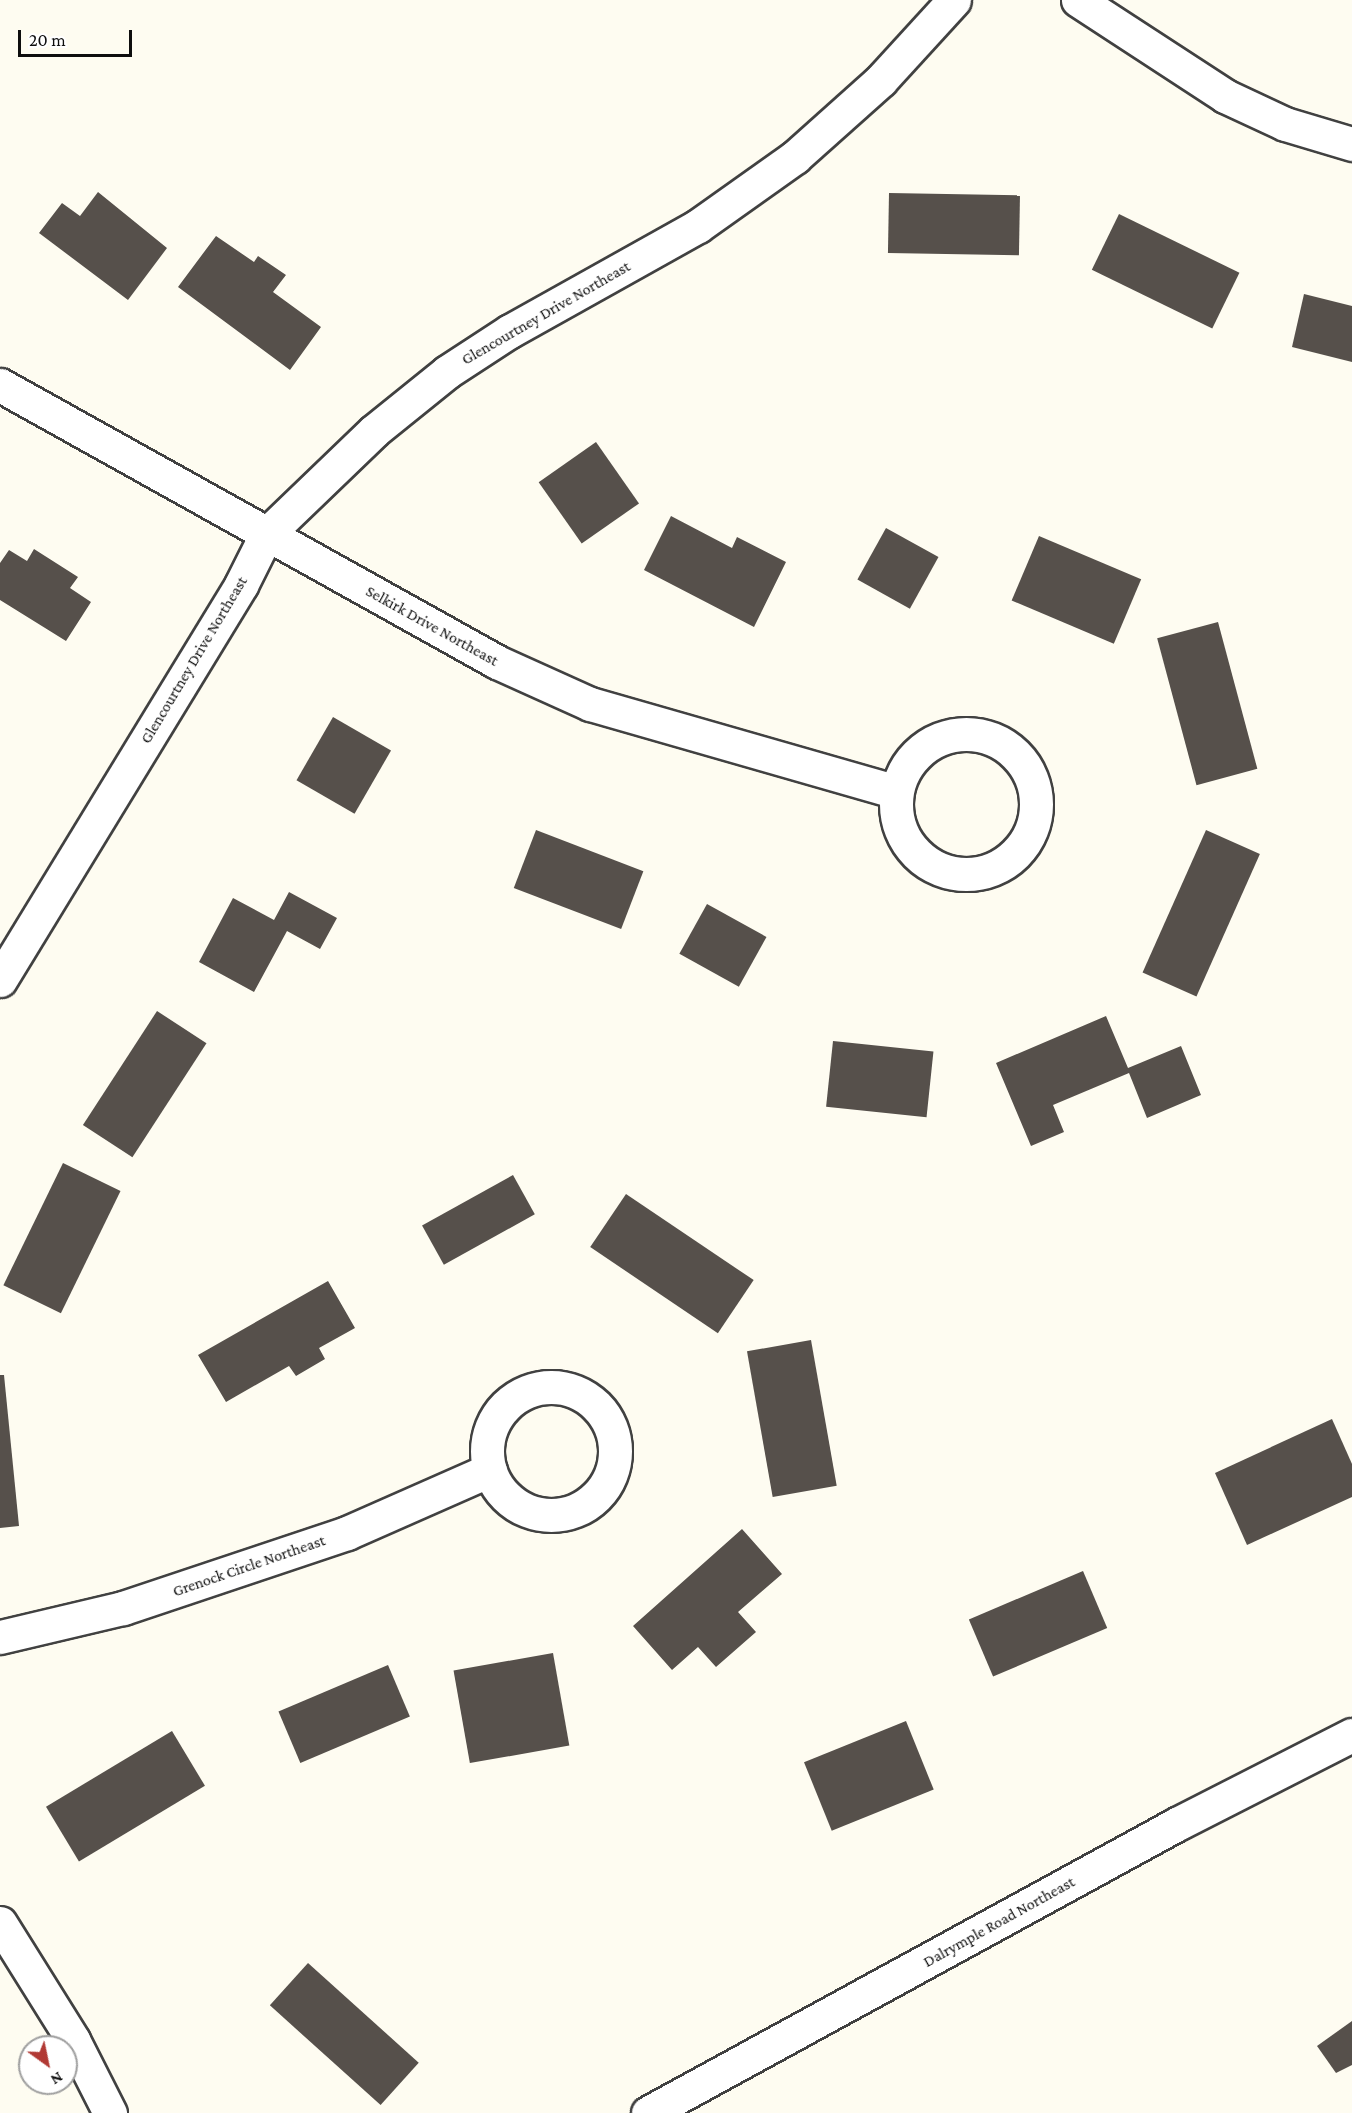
<!DOCTYPE html>
<style>
body{margin:0}
#map{position:relative;width:1352px;height:2113px;overflow:hidden;background:#fefcf1;font-family:"Crimson Pro",serif}
div>[style]{position:absolute}
.building>*{inset:0;background:#56504b;transform-origin:0 0}
.roads{filter:drop-shadow(2px 0 #414141) drop-shadow(-2px 0 #414141) drop-shadow(0 2px #414141) drop-shadow(0 -2px #414141)}
.minor>*{height:33px;margin:-16.5px;padding:0 16.5px;transform-origin:16.5px;border-radius:16.5px;background:#fff}
.minor>.ring{margin:-16.5px;padding:0;box-sizing:content-box;background:none;border:33px solid #fff;border-radius:50%}
span{translate:-50% -50%;white-space:nowrap;text-align:center;line-height:1.15;-webkit-text-stroke:6px #fff;paint-order:stroke}
.street-label{font-size:16px;color:#0e0e0e}
.north{position:absolute;left:18px;top:2035px;width:60px;height:60px;box-sizing:border-box;background:#fff;border:2px solid #9f9f9f;border-radius:50%;rotate:147deg;font-size:16px;font-weight:700;line-height:24px;text-align:center;color:#0e0e0e}
.north::after{content:'';display:block;margin:auto;width:21px;height:27px;background:#b13934;clip-path:polygon(50% 0,100% 100%,50% 72%,0 100%)}
.scale{position:absolute;left:18px;top:30px;width:114px;height:27px;box-sizing:border-box;border:3px solid #0e0e0e;border-top:0;padding-left:8px;font-size:18px;line-height:21px;white-space:nowrap;color:#0e0e0e;-webkit-text-stroke:4px #fff;paint-order:stroke}
</style>
<div id="map">
<div class="building">
<div style="clip-path:polygon(98px 192px,167px 248px,128px 300px,39px 233px,62px 203px,80px 216px)"></div>
<div style="left:889px;top:193px;width:131px;height:60px;rotate:1deg"></div>
<div style="left:1119px;top:214px;width:134px;height:62px;rotate:26deg"></div>
<div style="clip-path:polygon(216px 236px,254px 262px,258px 256px,286px 275px,273px 292px,321px 327px,290px 370px,178px 287px)"></div>
<div style="clip-path:polygon(1304px 294px,1352px 306px,1352px 362px,1292px 347px)"></div>
<div style="left:596px;top:442px;width:75px;height:70px;rotate:55deg"></div>
<div style="clip-path:polygon(671px 516px,732px 548px,737px 537px,786px 562px,754px 627px,644px 570px)"></div>
<div style="left:886px;top:528px;width:60px;height:59px;rotate:29deg"></div>
<div style="left:1039px;top:536px;width:111px;height:70px;rotate:23deg"></div>
<div style="clip-path:polygon(34px 549px,78px 577px,70px 588px,91px 602px,66px 641px,0 600px,0 563px,9px 550px,27px 561px)"></div>
<div style="left:1218px;top:622px;width:152px;height:63px;rotate:75deg"></div>
<div style="left:333px;top:717px;width:67px;height:73px;rotate:30deg"></div>
<div style="left:536px;top:830px;width:115px;height:62px;rotate:21deg"></div>
<div style="left:1206px;top:830px;width:59px;height:156px;rotate:24deg"></div>
<div style="clip-path:polygon(289px 892px,337px 918px,320px 949px,287px 931px,254px 992px,199px 962px,233px 898px,274px 920px)"></div>
<div style="left:707px;top:904px;width:68px;height:57px;rotate:29deg"></div>
<div style="left:157px;top:1011px;width:59px;height:136px;rotate:33deg"></div>
<div style="clip-path:polygon(1106px 1016px,1128px 1068px,1181px 1046px,1201px 1095px,1147px 1118px,1129px 1073px,1053px 1105px,1064px 1132px,1031px 1146px,996px 1063px)"></div>
<div style="left:833px;top:1041px;width:101px;height:66px;rotate:6deg"></div>
<div style="left:63px;top:1163px;width:64px;height:136px;rotate:26deg"></div>
<div style="left:513px;top:1175px;width:45px;height:104px;rotate:61deg"></div>
<div style="left:626px;top:1194px;width:154px;height:64px;rotate:34deg"></div>
<div style="clip-path:polygon(328px 1281px,355px 1328px,319px 1348px,325px 1359px,296px 1376px,289px 1366px,226px 1402px,198px 1355px)"></div>
<div style="left:811px;top:1340px;width:148px;height:65px;rotate:80deg"></div>
<div style="clip-path:polygon(0 1375px,4px 1375px,19px 1526px,0 1528px)"></div>
<div style="clip-path:polygon(1332px 1419px,1352px 1464px,1352px 1497px,1247px 1545px,1215px 1473px)"></div>
<div style="clip-path:polygon(742px 1529px,782px 1574px,738px 1612px,756px 1632px,716px 1667px,698px 1647px,672px 1670px,633px 1626px)"></div>
<div style="left:1083px;top:1571px;width:62px;height:124px;rotate:67deg"></div>
<div style="left:553px;top:1653px;width:94px;height:101px;rotate:80deg"></div>
<div style="left:388px;top:1665px;width:56px;height:119px;rotate:67deg"></div>
<div style="left:906px;top:1721px;width:74px;height:110px;rotate:68deg"></div>
<div style="left:172px;top:1731px;width:64px;height:147px;rotate:59deg"></div>
<div style="left:308px;top:1963px;width:149px;height:57px;rotate:42deg"></div>
<div style="clip-path:polygon(1352px 2021px,1352px 2065px,1336px 2073px,1317px 2046px)"></div>
</div>
<div class="roads">
<div class="minor">
<div style="left:1078px;top:0;width:176px;rotate:33.1deg"></div>
<div style="left:1225px;top:96px;width:66px;rotate:25deg"></div>
<div style="left:1285px;top:124px;width:70px;rotate:16.6deg"></div>
<div style="left:0;top:385px;width:569px;rotate:29.13deg"></div>
<div style="left:497px;top:662px;width:102px;rotate:24.3deg"></div>
<div style="left:590px;top:704px;width:318px;rotate:16deg"></div>
<div class="ring" style="left:896px;top:734px;width:107px;height:107px"></div>
<div style="left:0;top:980px;width:463px;rotate:-58.6deg"></div>
<div style="left:241px;top:585px;width:56px;rotate:-63.4deg"></div>
<div style="left:266px;top:535px;width:150px;rotate:-43.9deg"></div>
<div style="left:374px;top:431px;width:94px;rotate:-38.9deg"></div>
<div style="left:447px;top:372px;width:75px;rotate:-33.1deg"></div>
<div style="left:510px;top:331px;width:215px;rotate:-29.2deg"></div>
<div style="left:698px;top:226px;width:119px;rotate:-35.4deg"></div>
<div style="left:795px;top:157px;width:115px;rotate:-41.8deg"></div>
<div style="left:881px;top:80px;width:108px;rotate:-47.6deg"></div>
<div class="ring" style="left:487px;top:1387px;width:95px;height:95px"></div>
<div style="left:0;top:1637px;width:126px;rotate:-13.3deg"></div>
<div style="left:123px;top:1608px;width:236px;rotate:-18.5deg"></div>
<div style="left:347px;top:1533px;width:156px;rotate:-23.8deg"></div>
<div style="left:0;top:1923px;width:138px;rotate:58deg"></div>
<div style="left:73px;top:2040px;width:82px;rotate:63.1deg"></div>
<div style="left:648px;top:2113px;width:603px;rotate:-28.65deg"></div>
<div style="left:1177px;top:1824px;width:196px;rotate:-27deg"></div>
</div>
</div>
<div class="street-label">
<span style="left:546px;top:313px;rotate:-30deg">Glencourtney Drive Northeast</span>
<span style="left:432px;top:626px;rotate:29deg">Selkirk Drive Northeast</span>
<span style="left:194px;top:660px;rotate:-59deg">Glencourtney Drive Northeast</span>
<span style="left:249px;top:1566px;rotate:-19deg">Grenock Circle Northeast</span>
<span style="left:999px;top:1922px;rotate:-29deg">Dalrymple Road Northeast</span>
</div>
<div class="north">N</div>
<div class="scale">20 m</div>
</div>
